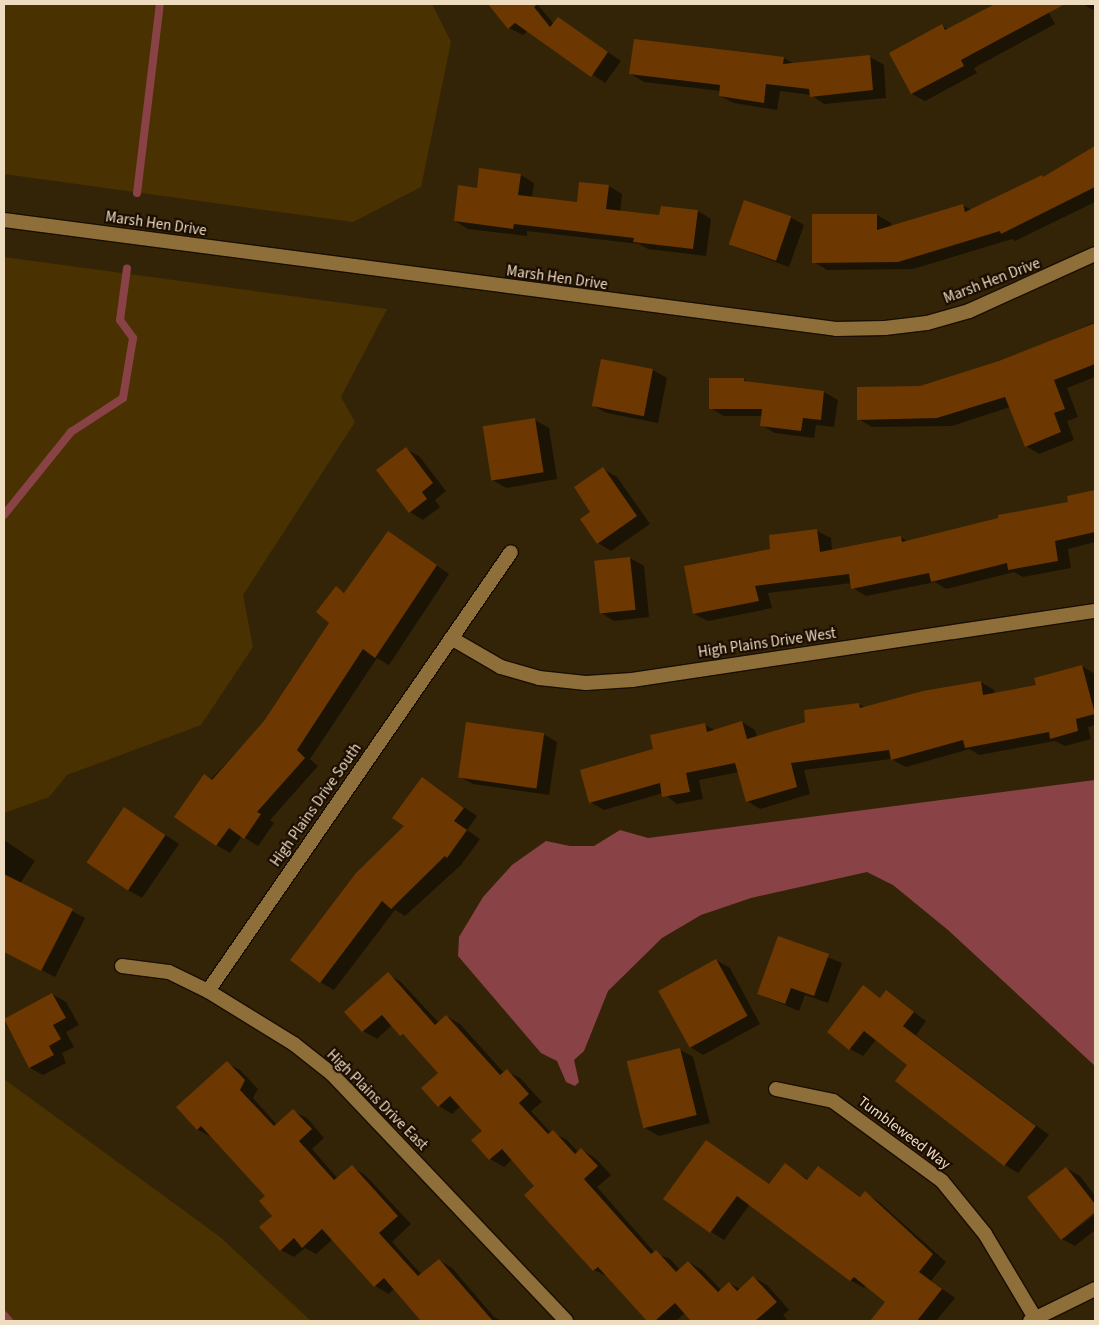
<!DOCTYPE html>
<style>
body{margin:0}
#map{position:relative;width:1099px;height:1325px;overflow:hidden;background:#342407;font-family:"Source Sans 3",sans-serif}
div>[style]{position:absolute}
.green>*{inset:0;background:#493101}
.water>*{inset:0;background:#894246}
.shadow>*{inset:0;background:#0007}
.stream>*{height:8px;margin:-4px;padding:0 4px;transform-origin:4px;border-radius:4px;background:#894246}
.building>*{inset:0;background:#6c3700;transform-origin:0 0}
.roads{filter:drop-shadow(1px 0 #180e01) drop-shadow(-1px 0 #180e01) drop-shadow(0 1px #180e01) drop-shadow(0 -1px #180e01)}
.minor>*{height:14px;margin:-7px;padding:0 7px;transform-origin:7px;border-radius:7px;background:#8e6e39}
span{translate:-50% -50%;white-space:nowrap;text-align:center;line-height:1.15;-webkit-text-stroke:4.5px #1a0d00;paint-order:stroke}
.street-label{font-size:15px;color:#eedcc1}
.frame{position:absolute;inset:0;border:5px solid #eedcc1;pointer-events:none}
</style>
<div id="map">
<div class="green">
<div style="clip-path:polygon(4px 4px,432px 4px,451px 42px,421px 187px,353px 222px,4px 174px)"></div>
<div style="clip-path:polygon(4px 257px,387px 309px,341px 397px,355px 422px,243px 595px,253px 647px,201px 725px,67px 775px,49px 797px,4px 813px)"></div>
<div style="clip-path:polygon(4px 1079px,220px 1237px,311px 1321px,4px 1321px)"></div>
</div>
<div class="water">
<div style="clip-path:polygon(1095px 780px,1095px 1066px,948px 930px,893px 885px,867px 872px,751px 898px,701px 915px,662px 938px,608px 991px,584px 1051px,574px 1060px,579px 1082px,575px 1086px,566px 1082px,557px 1061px,541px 1053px,458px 956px,459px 937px,483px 897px,512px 865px,546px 841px,570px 846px,594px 846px,620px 830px,648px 838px)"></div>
</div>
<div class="shadow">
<div style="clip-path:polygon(489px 4px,537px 4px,554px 24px,558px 18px,621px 61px,605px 83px,528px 31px,523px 35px,509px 28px)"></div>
<div style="clip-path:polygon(997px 4px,1044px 4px,1055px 24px,974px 68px,977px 73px,925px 101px,912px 94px,942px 26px,949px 30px)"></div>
<div style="clip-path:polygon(1083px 4px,1095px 4px,1095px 8px,1093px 10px)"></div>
<div style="clip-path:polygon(870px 57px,884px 65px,886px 98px,824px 104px,811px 95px,780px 91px,777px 110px,734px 103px,720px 96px,721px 91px,644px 82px,631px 74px,784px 58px,794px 64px)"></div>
<div style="clip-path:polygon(1095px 147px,1095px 202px,1015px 241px,1012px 239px,913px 269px,827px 270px,814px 262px,877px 215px,891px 223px,891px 227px,962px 205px,972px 210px,1042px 176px,1045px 178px)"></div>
<div style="clip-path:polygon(521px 175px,534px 183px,532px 198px,578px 203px,609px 186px,622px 194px,620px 212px,660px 216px,698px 211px,711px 219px,706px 256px,648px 249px,639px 244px,527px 231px,527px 236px,468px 229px,455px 221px,478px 189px)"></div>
<div style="clip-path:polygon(790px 217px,804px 225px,789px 267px,730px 245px)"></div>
<div style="clip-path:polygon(1095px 322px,1095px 377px,1067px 388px,1078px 417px,1067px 421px,1074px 440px,1039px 454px,1026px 446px,1010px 407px,952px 426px,872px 427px,858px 419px,920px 387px,1000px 363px)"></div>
<div style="clip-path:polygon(602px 361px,653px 370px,667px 378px,658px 423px,607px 413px,593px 406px)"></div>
<div style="clip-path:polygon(743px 379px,750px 383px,824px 392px,838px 400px,834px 427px,816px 425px,814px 438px,775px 433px,761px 425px,762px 416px,724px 416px,710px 408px)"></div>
<div style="clip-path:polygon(535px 420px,549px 428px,557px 479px,506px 488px,493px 480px)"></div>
<div style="clip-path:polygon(406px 449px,419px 456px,446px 491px,435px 500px,440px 507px,423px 520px,410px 512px)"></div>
<div style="clip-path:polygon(603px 469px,617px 477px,650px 524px,611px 551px,598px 543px,592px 512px)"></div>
<div style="clip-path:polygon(1095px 491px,1095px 542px,1068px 549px,1071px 568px,1023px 577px,1014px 572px,946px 589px,935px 582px,866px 596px,853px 588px,852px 583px,768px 593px,772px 608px,708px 621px,694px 614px,771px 550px,817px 531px,831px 538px,832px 551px,901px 537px,908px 542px,1070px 503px,1068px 497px)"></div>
<div style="clip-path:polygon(402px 541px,449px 574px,389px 665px,377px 658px,310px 759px,318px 766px,270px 820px,274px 823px,258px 846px,242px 836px,230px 853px,216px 845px,176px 816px,265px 722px,331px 623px,336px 588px,346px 593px)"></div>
<div style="clip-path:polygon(630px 558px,644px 566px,649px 617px,614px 621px,601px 613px)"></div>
<div style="clip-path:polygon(1082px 666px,1095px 674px,1095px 725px,1088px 727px,1091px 739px,1065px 746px,1055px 741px,979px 755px,970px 749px,906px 767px,891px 759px,804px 770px,810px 794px,760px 809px,747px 801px,739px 772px,699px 780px,703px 799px,677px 804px,663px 793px,604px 810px,590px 802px,654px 750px,705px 725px,715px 730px,742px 722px,755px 730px,757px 737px,859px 704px,866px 708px,981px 682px,994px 690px,995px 694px,1037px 686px)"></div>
<div style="clip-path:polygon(543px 734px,557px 742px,549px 795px,473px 784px,460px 777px)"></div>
<div style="clip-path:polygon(422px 779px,477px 816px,467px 830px,480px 839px,461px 865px,405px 916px,395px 910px,334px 990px,320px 982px,406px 826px)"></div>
<div style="clip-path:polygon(137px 816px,179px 844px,142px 898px,128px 890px)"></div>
<div style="clip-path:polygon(4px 840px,35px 861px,17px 888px,4px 880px)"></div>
<div style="clip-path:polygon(25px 886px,85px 918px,55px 977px,4px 951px,4px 928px)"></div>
<div style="clip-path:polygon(779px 938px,842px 963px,828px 1003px,805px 995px,799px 1011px,758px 994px)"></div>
<div style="clip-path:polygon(716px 960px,730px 968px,760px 1024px,703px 1055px,690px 1047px)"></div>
<div style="clip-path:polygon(388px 974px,401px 982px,439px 1023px,446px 1016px,460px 1024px,504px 1073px,507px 1071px,520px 1078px,542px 1102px,531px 1111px,551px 1133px,566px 1139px,578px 1152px,582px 1150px,595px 1158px,611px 1175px,597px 1187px,655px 1253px,670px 1259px,680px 1270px,689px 1262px,702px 1270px,721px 1290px,729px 1283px,740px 1289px,753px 1277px,767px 1285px,789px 1310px,783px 1315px,788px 1321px,693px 1321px,685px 1313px,676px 1321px,649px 1321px,609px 1277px,594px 1270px,536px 1186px,512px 1159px,504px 1167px,490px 1159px,473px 1140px,484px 1131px,461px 1106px,452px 1114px,439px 1106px,423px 1088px,440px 1073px,410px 1041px,392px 1025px,377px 1039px,363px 1031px,345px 1012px)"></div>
<div style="clip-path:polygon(864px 987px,881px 998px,886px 992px,926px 1021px,916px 1035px,1049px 1135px,1018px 1173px,1005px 1165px,909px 1064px,876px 1040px,863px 1056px,850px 1049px)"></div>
<div style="clip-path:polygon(52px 994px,66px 1002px,79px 1025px,66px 1032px,74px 1047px,62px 1053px,66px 1063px,43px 1075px,30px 1068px,4px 1020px)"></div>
<div style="clip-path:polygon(679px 1049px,693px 1057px,710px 1123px,659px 1136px,645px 1128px)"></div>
<div style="clip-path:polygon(227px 1063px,240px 1070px,258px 1089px,253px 1098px,277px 1125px,293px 1111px,307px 1118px,324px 1138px,312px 1149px,338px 1179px,352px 1167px,365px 1175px,411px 1224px,392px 1242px,422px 1275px,439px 1260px,452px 1268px,494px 1317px,502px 1321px,423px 1321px,394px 1288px,389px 1294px,375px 1286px,333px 1239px,316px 1254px,305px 1248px,294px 1257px,281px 1250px,266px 1196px,211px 1137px,197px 1129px)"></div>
<div style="clip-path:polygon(706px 1142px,770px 1185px,785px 1165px,809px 1180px,819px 1167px,861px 1197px,865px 1193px,878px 1201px,946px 1262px,931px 1281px,955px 1298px,936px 1321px,877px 1321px,873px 1319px,886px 1301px,866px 1285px,864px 1288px,850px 1280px,750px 1204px,724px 1240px,711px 1232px,665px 1199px)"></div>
<div style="clip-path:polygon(1066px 1168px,1080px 1176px,1095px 1196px,1095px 1211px,1064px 1235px,1064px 1238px,1095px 1214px,1095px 1230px,1075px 1246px,1062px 1239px)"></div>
</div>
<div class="stream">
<div style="left:137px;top:193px;width:190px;rotate:-83.1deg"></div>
<div style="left:4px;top:515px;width:107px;rotate:-51.1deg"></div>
<div style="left:71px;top:432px;width:62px;rotate:-33.2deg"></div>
<div style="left:123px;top:398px;width:61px;rotate:-80.5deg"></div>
<div style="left:133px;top:338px;width:22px;rotate:-126deg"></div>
<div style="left:120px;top:320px;width:52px;rotate:-82.3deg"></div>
<div style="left:4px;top:1315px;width:8px;rotate:50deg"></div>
</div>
<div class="building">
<div style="clip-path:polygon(488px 4px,538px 4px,534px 7px,550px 27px,558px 17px,608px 52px,591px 77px,515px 23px,508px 29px)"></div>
<div style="clip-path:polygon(995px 4px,1065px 4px,961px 60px,964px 66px,911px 94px,889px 53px,942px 24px,945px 30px)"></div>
<div style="clip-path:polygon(634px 39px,784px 57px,783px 64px,870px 55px,873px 90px,810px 97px,809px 89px,766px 84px,764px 103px,719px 96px,720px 85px,629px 74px)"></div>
<div style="clip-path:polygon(1095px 146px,1095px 187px,1001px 234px,1000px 231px,898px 262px,812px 263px,812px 214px,877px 214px,877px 230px,963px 204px,965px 212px,1042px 175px,1043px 177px)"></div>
<div style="clip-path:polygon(479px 168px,521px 174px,518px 195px,577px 202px,579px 182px,609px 185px,606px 209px,659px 215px,661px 206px,698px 210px,693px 249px,633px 242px,634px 238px,514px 224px,513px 229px,454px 221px,458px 185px,477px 188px)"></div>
<div style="left:744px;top:200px;width:50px;height:47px;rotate:19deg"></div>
<div style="clip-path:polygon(1095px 323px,1095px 364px,1054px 380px,1065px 409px,1054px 413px,1061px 432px,1025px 447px,1005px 397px,937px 418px,857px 420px,857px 387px,920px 386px,999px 361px)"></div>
<div style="left:601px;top:359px;width:53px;height:48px;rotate:11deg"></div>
<div style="clip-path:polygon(709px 378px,744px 378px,744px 381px,824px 391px,821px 420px,803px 418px,801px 431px,760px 426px,762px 409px,709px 409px)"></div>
<div style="left:535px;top:418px;width:55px;height:53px;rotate:81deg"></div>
<div style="clip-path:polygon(406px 447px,433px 483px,422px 492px,427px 499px,409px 513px,376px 470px)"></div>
<div style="clip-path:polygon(603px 467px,637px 516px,597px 544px,580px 519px,590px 512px,574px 487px)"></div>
<div style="clip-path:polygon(1095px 490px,1095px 532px,1055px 541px,1058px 561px,1008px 570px,1007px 563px,931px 582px,929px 573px,851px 589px,849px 574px,755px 586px,759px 601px,693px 614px,684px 566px,770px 549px,769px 535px,817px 529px,820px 552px,901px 536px,902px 542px,998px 518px,998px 515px,1068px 502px,1067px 496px)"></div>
<div style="clip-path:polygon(388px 531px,437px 565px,375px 658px,363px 649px,297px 750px,305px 758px,257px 812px,261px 814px,244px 839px,229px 828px,216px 846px,174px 817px,204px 774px,212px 780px,264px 721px,329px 623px,316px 612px,336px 586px,344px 593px)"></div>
<div style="left:630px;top:557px;width:53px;height:36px;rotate:84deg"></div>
<div style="clip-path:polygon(1082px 665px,1095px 714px,1076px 719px,1078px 731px,1050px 739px,1049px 732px,965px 748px,963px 740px,891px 760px,889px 750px,791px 763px,797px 787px,746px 802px,735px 763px,686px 773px,690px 792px,662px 797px,660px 783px,589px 803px,580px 770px,653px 749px,650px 735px,705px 723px,707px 732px,742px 721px,747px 739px,805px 722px,804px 710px,859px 703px,860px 708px,923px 691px,981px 681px,983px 695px,1036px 685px,1034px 678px)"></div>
<div style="left:466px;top:722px;width:79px;height:56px;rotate:8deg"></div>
<div style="clip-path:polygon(422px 777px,464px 808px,454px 821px,467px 830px,447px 858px,445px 856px,391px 909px,382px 901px,320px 983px,290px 960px,356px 873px,404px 826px,392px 818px)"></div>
<div style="left:124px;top:807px;width:50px;height:67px;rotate:34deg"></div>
<div style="clip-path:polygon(4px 874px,73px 909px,41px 971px,4px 952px)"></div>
<div style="clip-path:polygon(778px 936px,829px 954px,814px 996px,791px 988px,785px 1004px,757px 994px)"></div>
<div style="left:716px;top:959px;width:65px;height:66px;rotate:61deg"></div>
<div style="clip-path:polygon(388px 972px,435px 1025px,446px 1015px,500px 1075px,507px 1069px,529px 1094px,519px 1103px,548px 1134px,553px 1130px,575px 1154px,581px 1148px,598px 1166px,584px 1179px,651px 1254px,656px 1250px,676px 1272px,688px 1261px,718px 1292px,729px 1282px,737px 1291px,753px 1276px,777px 1302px,755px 1321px,691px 1321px,675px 1303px,655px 1321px,647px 1321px,598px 1267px,593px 1271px,524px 1195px,534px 1186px,502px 1149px,489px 1160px,471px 1140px,482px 1131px,450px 1096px,438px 1107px,421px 1088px,438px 1073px,403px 1034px,400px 1036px,382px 1015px,362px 1032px,344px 1012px)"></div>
<div style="clip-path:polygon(863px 985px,880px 998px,886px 990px,914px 1012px,903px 1026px,1036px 1126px,1004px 1166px,895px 1081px,907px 1065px,864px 1031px,849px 1050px,827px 1032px)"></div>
<div style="clip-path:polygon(52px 993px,66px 1018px,53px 1025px,61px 1039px,49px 1046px,54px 1055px,29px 1068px,4px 1019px)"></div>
<div style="left:680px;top:1048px;width:69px;height:55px;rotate:76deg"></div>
<div style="clip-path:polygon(227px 1061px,245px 1080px,240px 1090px,274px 1126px,293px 1109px,312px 1129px,299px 1141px,334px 1180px,352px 1165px,398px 1216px,379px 1233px,418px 1276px,439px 1259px,493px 1321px,421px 1321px,384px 1278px,374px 1287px,322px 1229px,302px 1248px,294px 1238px,280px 1251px,259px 1227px,272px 1216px,259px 1201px,265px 1196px,201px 1126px,197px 1130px,176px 1107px)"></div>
<div style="clip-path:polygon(706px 1140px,769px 1184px,785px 1163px,807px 1180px,818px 1166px,860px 1197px,865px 1191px,933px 1254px,919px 1272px,942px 1289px,917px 1321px,870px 1321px,885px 1302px,854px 1277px,850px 1281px,737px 1196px,710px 1233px,663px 1199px)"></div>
<div style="clip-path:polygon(1066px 1167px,1095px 1204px,1095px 1212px,1061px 1240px,1027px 1197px)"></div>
</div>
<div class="roads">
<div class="minor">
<div style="left:4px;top:220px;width:839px;rotate:7.46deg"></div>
<div style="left:836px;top:329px;width:49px;rotate:-1.2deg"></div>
<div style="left:885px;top:328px;width:42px;rotate:-6.8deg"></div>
<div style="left:927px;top:323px;width:44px;rotate:-15.9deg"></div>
<div style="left:969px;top:311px;width:138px;rotate:-24.3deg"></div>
<div style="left:451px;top:638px;width:58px;rotate:30.1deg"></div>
<div style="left:501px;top:667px;width:40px;rotate:16deg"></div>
<div style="left:539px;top:678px;width:47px;rotate:6.1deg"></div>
<div style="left:586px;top:683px;width:46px;rotate:-3.7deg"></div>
<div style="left:632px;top:680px;width:468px;rotate:-8.5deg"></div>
<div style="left:122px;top:966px;width:47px;rotate:7.3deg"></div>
<div style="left:169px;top:972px;width:43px;rotate:26deg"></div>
<div style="left:208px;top:991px;width:101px;rotate:31.6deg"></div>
<div style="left:294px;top:1044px;width:48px;rotate:38.3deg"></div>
<div style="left:332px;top:1074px;width:340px;rotate:46.5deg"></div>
<div style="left:208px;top:991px;width:533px;rotate:-55.39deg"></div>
<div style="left:776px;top:1089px;width:58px;rotate:11.9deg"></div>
<div style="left:833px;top:1101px;width:135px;rotate:36.3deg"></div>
<div style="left:942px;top:1181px;width:68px;rotate:50.9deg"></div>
<div style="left:985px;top:1234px;width:98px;rotate:59.2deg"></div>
<div style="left:1030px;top:1321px;width:72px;rotate:-26.2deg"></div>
</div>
</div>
<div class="street-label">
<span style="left:156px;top:224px;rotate:8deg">Marsh Hen Drive</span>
<span style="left:557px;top:278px;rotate:8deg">Marsh Hen Drive</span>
<span style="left:992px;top:281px;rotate:-21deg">Marsh Hen Drive</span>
<span style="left:767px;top:643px;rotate:-8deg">High Plains Drive West</span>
<span style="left:316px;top:805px;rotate:-55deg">High Plains Drive South</span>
<span style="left:377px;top:1100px;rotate:45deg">High Plains Drive East</span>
<span style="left:904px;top:1133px;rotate:37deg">Tumbleweed Way</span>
</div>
<div class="frame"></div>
</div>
